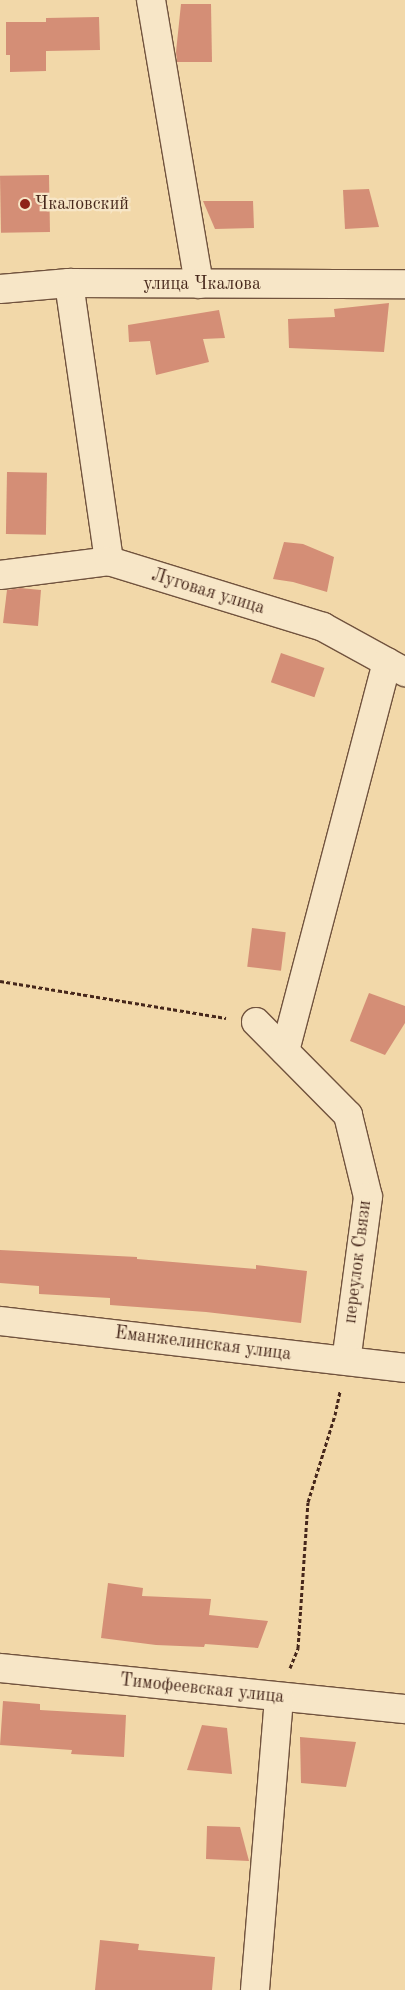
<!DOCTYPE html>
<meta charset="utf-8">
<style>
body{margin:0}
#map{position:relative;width:405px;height:1990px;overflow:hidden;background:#f2d8a9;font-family:"Old Standard TT",serif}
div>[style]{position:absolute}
.building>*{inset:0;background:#d48e76;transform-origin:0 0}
.path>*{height:3px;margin-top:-1.5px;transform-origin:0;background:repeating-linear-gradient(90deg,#46271b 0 4px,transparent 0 6.5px)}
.roads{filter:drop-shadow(1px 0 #71533e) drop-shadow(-1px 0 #71533e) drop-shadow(0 1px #71533e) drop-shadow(0 -1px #71533e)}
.minor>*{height:28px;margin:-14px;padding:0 14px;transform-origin:14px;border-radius:14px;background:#f7e6c7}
.dots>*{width:14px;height:14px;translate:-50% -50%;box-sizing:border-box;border:2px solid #f7e6c7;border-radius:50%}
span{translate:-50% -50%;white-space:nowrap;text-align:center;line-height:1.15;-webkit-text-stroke:4.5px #f7e6c7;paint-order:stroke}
.poi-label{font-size:18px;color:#46271b}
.left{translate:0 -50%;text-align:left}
.street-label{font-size:18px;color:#46271b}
</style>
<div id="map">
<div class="building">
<div style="clip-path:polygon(181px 4px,211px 4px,212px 62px,177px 62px,176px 52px)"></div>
<div style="clip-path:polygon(99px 17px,100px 50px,46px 51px,46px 71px,10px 72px,10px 55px,6px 55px,6px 22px,46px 22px,46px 18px)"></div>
<div style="left:49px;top:175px;width:57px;height:49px;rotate:89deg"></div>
<div style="clip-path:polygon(369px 189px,379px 227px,345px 229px,343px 190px)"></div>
<div style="clip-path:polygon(203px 201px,253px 201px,254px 228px,215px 229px)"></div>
<div style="clip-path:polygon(389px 303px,384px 352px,289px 348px,288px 319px,335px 317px,334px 309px)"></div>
<div style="clip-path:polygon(219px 310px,225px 338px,203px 339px,209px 362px,156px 375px,150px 341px,129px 342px,128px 325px)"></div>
<div style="left:7px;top:472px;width:40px;height:62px;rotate:1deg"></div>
<div style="clip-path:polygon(284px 542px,303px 544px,334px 557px,327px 592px,293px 582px,273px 579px)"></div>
<div style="clip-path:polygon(20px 588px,41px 590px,38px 626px,3px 623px,7px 590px)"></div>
<div style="left:281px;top:653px;width:46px;height:31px;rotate:19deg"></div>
<div style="left:252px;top:928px;width:34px;height:39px;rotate:7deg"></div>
<div style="clip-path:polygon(369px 993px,405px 1006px,405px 1023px,385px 1055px,350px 1041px)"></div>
<div style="clip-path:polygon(0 1250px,137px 1257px,137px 1259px,256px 1269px,256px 1265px,307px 1271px,301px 1323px,206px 1312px,110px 1305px,110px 1298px,39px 1294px,39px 1286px,0 1283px)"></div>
<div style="clip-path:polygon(108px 1583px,143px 1588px,142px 1596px,211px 1599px,209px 1615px,268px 1621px,258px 1648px,205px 1644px,204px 1647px,156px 1645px,101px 1638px)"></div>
<div style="clip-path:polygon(3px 1701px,40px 1704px,40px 1710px,126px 1715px,124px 1757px,71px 1754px,72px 1750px,0 1745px)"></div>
<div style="clip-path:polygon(202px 1725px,227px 1728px,232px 1774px,187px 1770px)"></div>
<div style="clip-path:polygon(300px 1737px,356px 1742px,346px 1787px,301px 1783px)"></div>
<div style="clip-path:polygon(207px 1826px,240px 1827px,249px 1861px,206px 1859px)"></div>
<div style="clip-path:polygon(100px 1940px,139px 1944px,138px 1950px,215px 1957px,212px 1990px,95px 1990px)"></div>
</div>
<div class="path">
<div style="left:0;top:981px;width:229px;rotate:9.3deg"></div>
<div style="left:290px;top:1668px;width:22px;rotate:-68deg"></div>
<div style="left:298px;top:1648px;width:146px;rotate:-86.1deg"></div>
<div style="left:308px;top:1502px;width:91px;rotate:-72.8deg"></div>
<div style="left:335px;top:1415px;width:25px;rotate:-78deg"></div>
</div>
<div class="roads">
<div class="minor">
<div style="left:151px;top:0;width:288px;rotate:80.4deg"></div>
<div style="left:69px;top:283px;width:281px;rotate:81.8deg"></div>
<div style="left:0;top:289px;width:69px;rotate:-5deg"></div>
<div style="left:69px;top:283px;width:336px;rotate:0.2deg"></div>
<div style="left:0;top:575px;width:110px;rotate:-7.3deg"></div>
<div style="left:109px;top:561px;width:224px;rotate:17.1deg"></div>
<div style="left:323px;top:627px;width:94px;rotate:28.8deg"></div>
<div style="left:256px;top:1022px;width:131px;rotate:45.3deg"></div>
<div style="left:348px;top:1115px;width:84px;rotate:76.3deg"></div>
<div style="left:368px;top:1197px;width:165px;rotate:97.6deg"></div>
<div style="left:285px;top:1051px;width:402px;rotate:-75.3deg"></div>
<div style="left:0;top:1321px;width:408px;rotate:6.6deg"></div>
<div style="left:0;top:1668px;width:407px;rotate:5.8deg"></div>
<div style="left:255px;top:1990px;width:294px;rotate:-85.3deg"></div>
</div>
</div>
<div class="dots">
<div style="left:25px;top:204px;background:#8f2418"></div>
</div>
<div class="poi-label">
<span class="left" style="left:35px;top:204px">Чкаловский</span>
</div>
<div class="street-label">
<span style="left:202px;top:284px">улица Чкалова</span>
<span style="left:208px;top:592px;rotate:17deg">Луговая улица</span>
<span style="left:358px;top:1262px;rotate:-83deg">переулок Связи</span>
<span style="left:203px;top:1344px;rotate:7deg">Еманжелинская улица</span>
<span style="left:202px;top:1689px;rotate:6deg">Тимофеевская улица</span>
</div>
</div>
